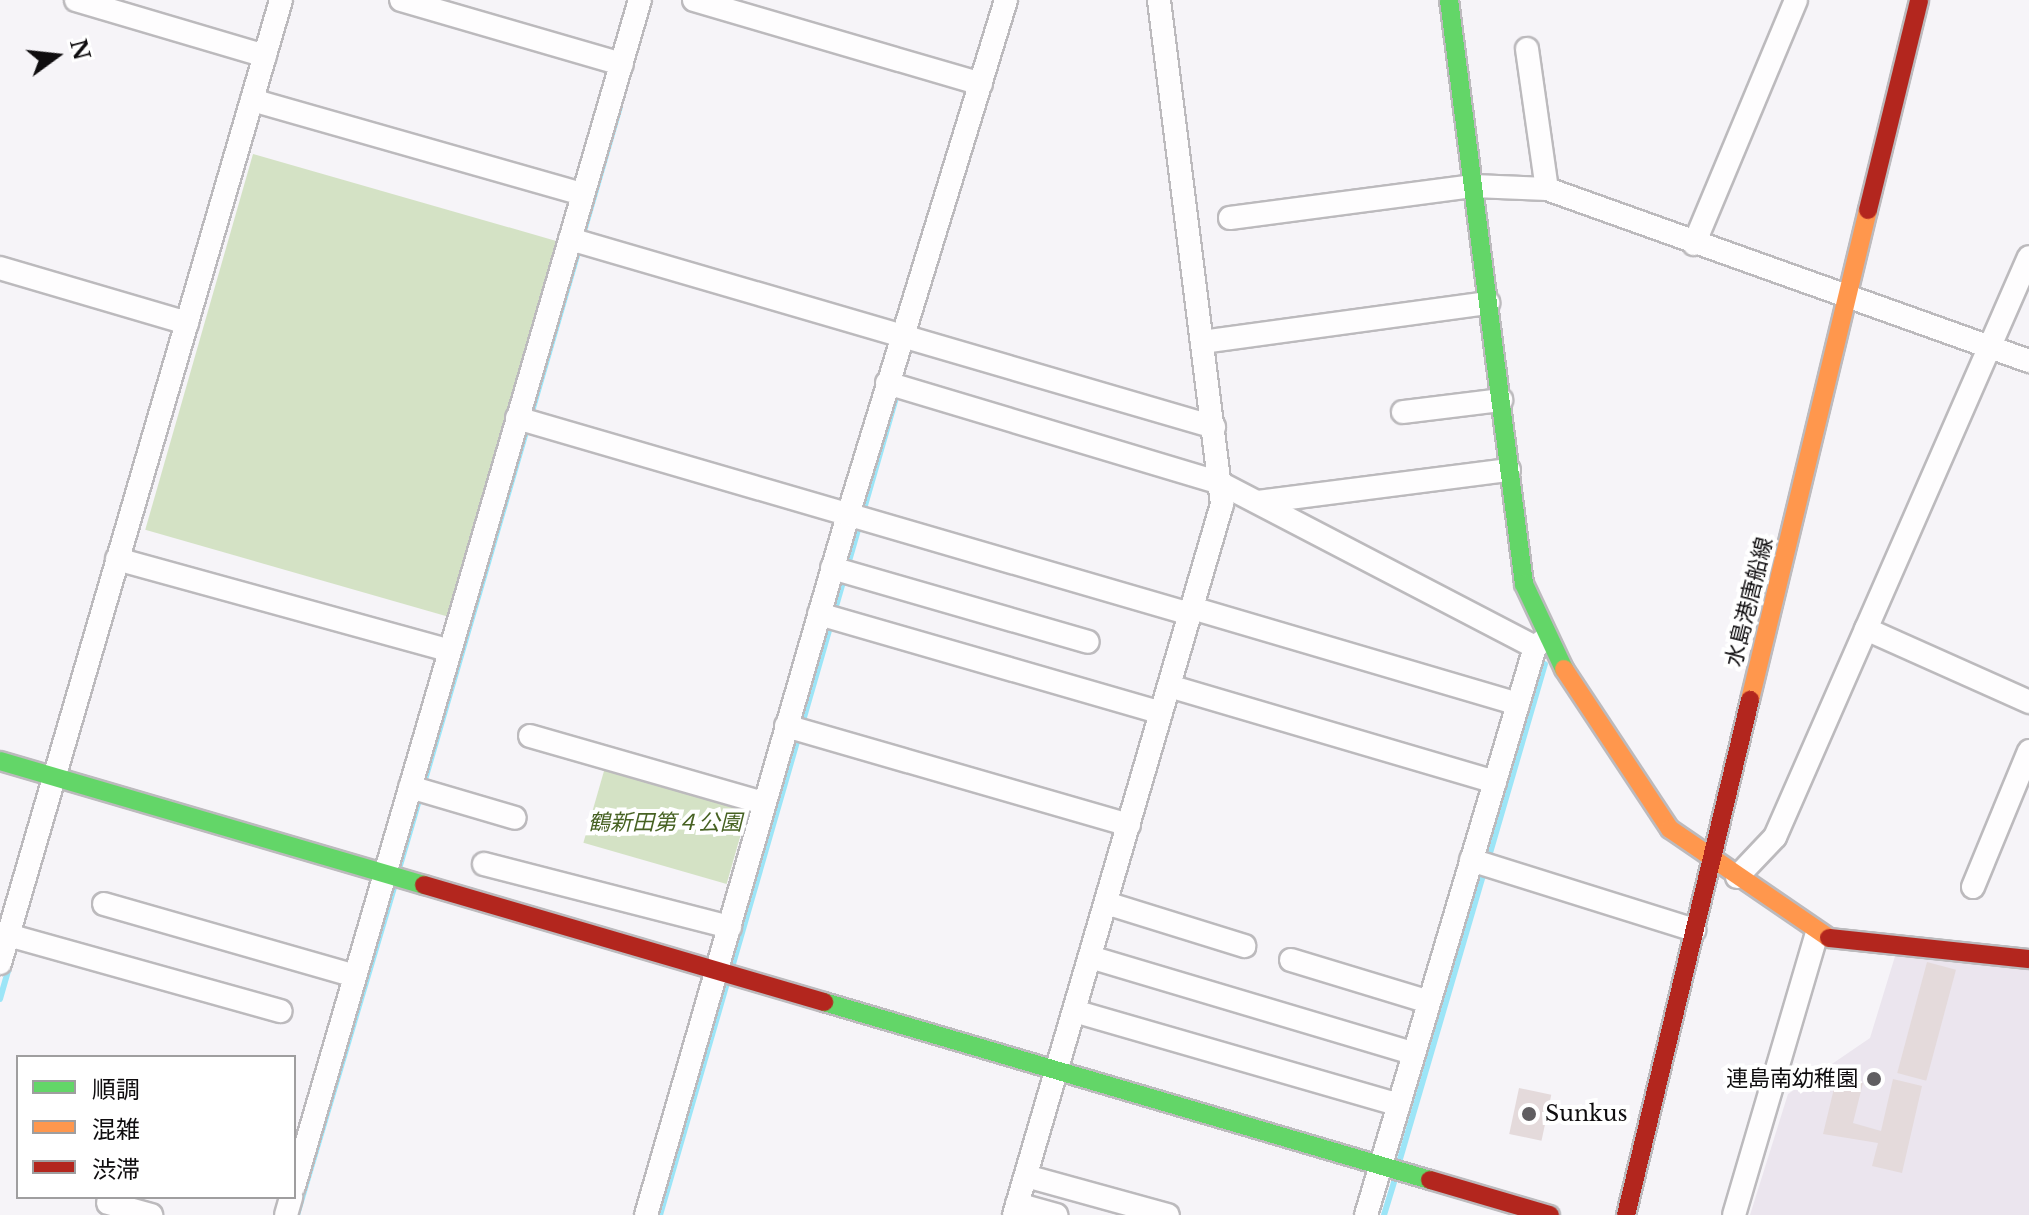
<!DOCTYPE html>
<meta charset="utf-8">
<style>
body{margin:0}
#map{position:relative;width:2029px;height:1215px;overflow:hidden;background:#f6f4f8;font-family:"Libre Baskerville","Noto Sans JP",serif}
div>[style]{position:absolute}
.built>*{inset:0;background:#ebe5ee}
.green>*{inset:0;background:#d4e2c5;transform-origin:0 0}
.stream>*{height:6px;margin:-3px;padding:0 3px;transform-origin:3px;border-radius:3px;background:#9ce5f7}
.building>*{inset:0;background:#e4dadb;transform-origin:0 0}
.roads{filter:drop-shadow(2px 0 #bcbabd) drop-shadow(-2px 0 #bcbabd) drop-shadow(0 2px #bcbabd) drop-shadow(0 -2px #bcbabd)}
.street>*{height:22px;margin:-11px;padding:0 11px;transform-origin:11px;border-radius:11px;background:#fefdfe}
.fast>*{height:18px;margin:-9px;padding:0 9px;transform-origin:9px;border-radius:9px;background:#63d668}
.slow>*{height:18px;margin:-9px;padding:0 9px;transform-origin:9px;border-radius:9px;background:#ff974d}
.jam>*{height:18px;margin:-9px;padding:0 9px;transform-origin:9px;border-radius:9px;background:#b3261e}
.dots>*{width:22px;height:22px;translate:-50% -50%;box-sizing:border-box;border:4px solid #fff;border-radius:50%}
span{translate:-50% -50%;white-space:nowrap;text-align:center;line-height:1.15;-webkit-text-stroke:8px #fff;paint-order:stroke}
.street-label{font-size:22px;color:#0f0d0f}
.park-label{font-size:22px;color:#476223;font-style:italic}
.poi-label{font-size:22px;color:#0f0d0f}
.right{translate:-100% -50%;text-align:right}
.left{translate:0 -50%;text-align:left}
.legend{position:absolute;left:16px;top:1055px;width:280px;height:144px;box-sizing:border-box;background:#fff;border:2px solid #9f9e9f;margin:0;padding:10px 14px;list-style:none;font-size:24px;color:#0f0d0f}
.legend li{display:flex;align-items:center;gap:16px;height:40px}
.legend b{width:40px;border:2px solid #9f9e9f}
.north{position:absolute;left:16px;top:16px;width:80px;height:80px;-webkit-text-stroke:6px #fff;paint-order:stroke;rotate:75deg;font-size:22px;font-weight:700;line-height:32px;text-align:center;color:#0f0d0f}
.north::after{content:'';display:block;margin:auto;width:28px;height:36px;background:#0f0d0f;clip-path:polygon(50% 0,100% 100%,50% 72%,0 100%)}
</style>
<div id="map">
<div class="built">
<div style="clip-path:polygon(1896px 953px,2029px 966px,2029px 1215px,1750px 1215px,1788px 1094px,1870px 1038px)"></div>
</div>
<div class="green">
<div style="left:253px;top:154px;width:319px;height:391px;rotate:16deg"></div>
<div style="left:606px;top:764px;width:149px;height:82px;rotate:16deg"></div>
</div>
<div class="stream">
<div style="left:531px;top:415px;width:321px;rotate:-73.9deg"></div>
<div style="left:1488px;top:860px;width:204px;rotate:-73.8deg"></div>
<div style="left:399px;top:869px;width:461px;rotate:-73.8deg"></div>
<div style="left:733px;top:964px;width:596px;rotate:-73.94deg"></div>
<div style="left:0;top:999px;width:36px;rotate:-74deg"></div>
<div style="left:1400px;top:1159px;width:300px;rotate:-73.7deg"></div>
<div style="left:297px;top:1215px;width:342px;rotate:-73.5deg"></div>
<div style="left:660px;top:1215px;width:241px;rotate:-73.9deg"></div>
<div style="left:1384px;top:1215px;width:39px;rotate:-73deg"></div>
</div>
<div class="building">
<div style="left:1927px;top:962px;width:30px;height:115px;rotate:15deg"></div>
<div style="clip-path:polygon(1837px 1076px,1863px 1083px,1853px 1123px,1881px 1131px,1893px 1079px,1922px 1086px,1902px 1173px,1872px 1166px,1878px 1143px,1823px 1134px)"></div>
<div style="left:1519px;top:1088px;width:33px;height:47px;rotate:12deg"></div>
</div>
<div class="roads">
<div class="street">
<div style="left:76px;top:0;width:197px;rotate:16.5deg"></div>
<div style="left:401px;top:0;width:230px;rotate:16.2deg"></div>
<div style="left:694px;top:0;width:299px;rotate:16.3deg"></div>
<div style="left:1527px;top:49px;width:141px;rotate:81.9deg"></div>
<div style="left:1547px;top:189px;width:512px;rotate:19.64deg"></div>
<div style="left:252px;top:100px;width:344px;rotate:15.9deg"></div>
<div style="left:1230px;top:218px;width:246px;rotate:-7.5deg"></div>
<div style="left:1474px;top:186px;width:73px;rotate:2.4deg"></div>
<div style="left:570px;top:239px;width:671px;rotate:16.27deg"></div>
<div style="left:1694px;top:244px;width:264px;rotate:-67.3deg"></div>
<div style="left:0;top:268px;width:195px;rotate:16.4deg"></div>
<div style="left:1202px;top:342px;width:289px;rotate:-7.8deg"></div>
<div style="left:887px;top:383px;width:348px;rotate:16.7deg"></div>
<div style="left:1220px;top:483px;width:355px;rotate:27.5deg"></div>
<div style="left:1535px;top:647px;width:11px;rotate:-38deg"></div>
<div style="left:1403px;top:412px;width:99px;rotate:-7deg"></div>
<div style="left:517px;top:418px;width:701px;rotate:16.24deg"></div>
<div style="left:1258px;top:502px;width:253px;rotate:-7.3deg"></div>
<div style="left:117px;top:559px;width:343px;rotate:15.4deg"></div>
<div style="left:832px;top:568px;width:266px;rotate:16.1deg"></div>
<div style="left:1192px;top:608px;width:340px;rotate:16.4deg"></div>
<div style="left:819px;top:614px;width:356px;rotate:16.1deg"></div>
<div style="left:1866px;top:629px;width:179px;rotate:24.1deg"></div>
<div style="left:1169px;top:686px;width:340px;rotate:16.4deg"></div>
<div style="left:786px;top:726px;width:357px;rotate:16.1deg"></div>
<div style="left:530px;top:736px;width:243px;rotate:16deg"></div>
<div style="left:410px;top:787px;width:109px;rotate:16.4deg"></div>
<div style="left:1471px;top:860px;width:234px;rotate:17.4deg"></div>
<div style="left:484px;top:864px;width:254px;rotate:14.4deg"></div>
<div style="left:1737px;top:877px;width:55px;rotate:-46.5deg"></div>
<div style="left:1775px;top:837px;width:633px;rotate:-66.35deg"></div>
<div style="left:1973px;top:887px;width:147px;rotate:-67.6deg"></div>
<div style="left:1106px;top:903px;width:145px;rotate:17.3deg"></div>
<div style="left:104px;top:904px;width:261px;rotate:16deg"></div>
<div style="left:8px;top:935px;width:283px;rotate:15.6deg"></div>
<div style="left:1090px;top:957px;width:337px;rotate:16.6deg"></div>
<div style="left:1291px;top:960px;width:144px;rotate:16.9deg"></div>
<div style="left:0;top:963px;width:1003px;rotate:-73.73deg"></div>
<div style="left:1074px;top:1011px;width:338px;rotate:16.1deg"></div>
<div style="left:1026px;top:1176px;width:147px;rotate:15.4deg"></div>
<div style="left:294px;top:1186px;width:1235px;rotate:-73.74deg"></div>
<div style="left:108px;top:1203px;width:45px;rotate:15.6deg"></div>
<div style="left:1017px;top:1204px;width:41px;rotate:15.8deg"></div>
<div style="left:286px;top:1215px;width:19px;rotate:-74deg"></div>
<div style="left:646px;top:1215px;width:729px;rotate:-73.9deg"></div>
<div style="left:848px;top:515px;width:539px;rotate:-72.94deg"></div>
<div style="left:1014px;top:1215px;width:741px;rotate:-73.69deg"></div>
<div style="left:1222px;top:504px;width:508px;rotate:-97.13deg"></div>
<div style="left:1366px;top:1215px;width:593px;rotate:-73.43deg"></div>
<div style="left:1734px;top:1215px;width:294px;rotate:-73.6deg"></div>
</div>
<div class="fast">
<div style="left:1449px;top:0;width:589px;rotate:82.68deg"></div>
<div style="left:1524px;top:584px;width:94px;rotate:64.8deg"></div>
<div style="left:0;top:761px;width:442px;rotate:16.3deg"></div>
<div style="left:824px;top:1002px;width:632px;rotate:16.37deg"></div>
</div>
<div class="slow">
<div style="left:1564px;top:669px;width:192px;rotate:56.5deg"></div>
<div style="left:1670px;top:829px;width:193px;rotate:34.4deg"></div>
<div style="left:1750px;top:700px;width:504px;rotate:-76.46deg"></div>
</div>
<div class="jam">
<div style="left:1868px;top:210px;width:216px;rotate:-76.3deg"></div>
<div style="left:424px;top:885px;width:417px;rotate:16.3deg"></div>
<div style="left:1829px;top:938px;width:201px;rotate:6deg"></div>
<div style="left:1430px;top:1180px;width:125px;rotate:16.3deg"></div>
<div style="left:1626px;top:1215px;width:530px;rotate:-76.46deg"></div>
</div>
</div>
<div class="dots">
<div style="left:1874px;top:1079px;background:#605e61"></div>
<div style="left:1529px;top:1114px;background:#605e61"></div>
</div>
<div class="street-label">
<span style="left:1749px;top:602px;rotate:-76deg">水島港唐船線</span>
</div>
<div class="park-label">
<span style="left:665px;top:823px">鶴新田第４公園</span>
</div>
<div class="poi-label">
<span class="right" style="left:1858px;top:1079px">連島南幼稚園</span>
<span class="left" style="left:1545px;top:1114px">Sunkus</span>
</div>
<ul class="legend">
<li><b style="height:10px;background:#63d668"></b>順調</li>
<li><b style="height:10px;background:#ff974d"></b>混雑</li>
<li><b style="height:10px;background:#b3261e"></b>渋滞</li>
</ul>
<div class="north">N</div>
</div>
